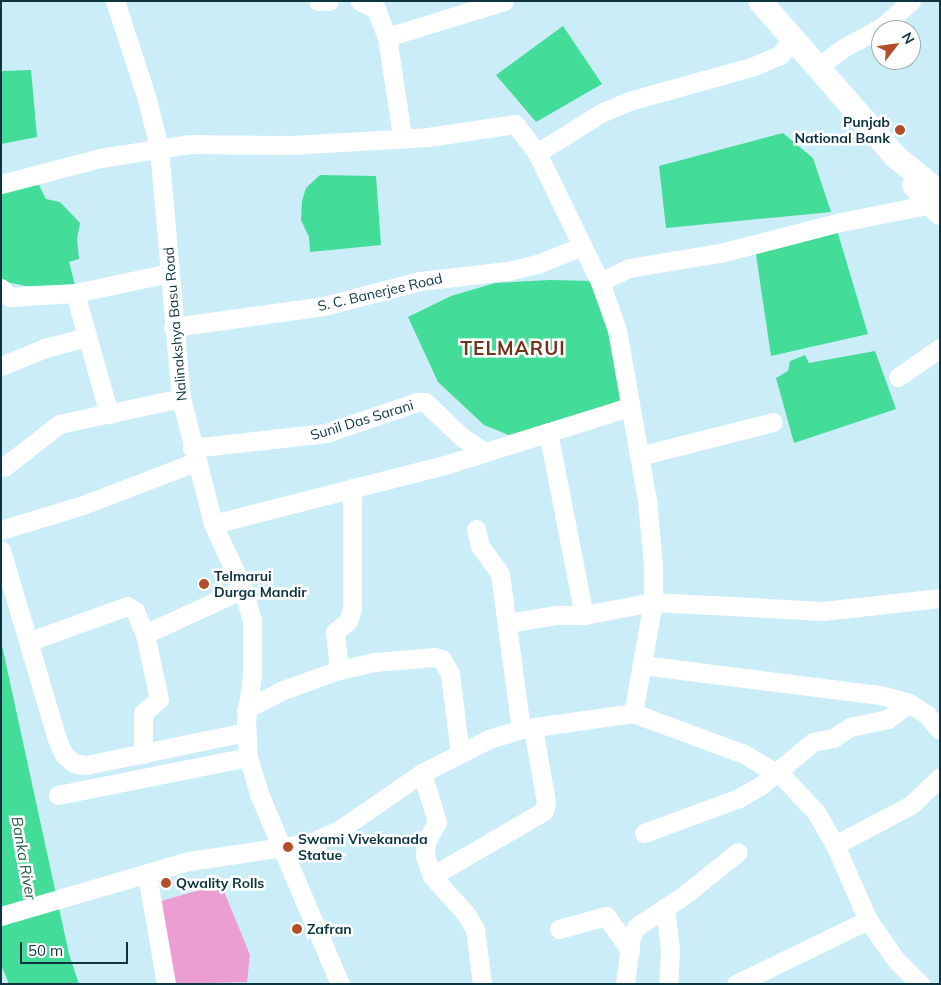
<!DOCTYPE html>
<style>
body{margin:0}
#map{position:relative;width:941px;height:985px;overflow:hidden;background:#cbedf8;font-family:Mulish,sans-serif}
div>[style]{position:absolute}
.green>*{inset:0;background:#ec9ed3}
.water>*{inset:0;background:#43dc98}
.minor>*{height:19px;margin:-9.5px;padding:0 9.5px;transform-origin:9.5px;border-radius:9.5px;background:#fff}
.major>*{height:24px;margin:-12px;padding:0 12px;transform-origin:12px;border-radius:12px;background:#fff}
.dots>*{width:14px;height:14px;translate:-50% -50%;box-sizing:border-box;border:2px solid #fff;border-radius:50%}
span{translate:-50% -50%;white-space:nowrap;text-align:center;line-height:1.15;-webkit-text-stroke:5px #fff;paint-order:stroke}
.poi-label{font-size:14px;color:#0d3540;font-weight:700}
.right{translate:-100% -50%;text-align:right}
.left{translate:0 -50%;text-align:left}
.street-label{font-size:14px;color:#0d3540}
.water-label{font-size:15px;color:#215b3f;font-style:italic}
.district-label{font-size:19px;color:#74321b;font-weight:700;letter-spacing:1px}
.frame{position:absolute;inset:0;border:2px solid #0d3540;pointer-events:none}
.north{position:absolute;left:871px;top:20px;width:50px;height:50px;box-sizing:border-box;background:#fff;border:1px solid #9eaeb3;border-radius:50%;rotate:60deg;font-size:14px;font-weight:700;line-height:20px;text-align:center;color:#0d3540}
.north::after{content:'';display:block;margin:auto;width:18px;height:22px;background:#b54e28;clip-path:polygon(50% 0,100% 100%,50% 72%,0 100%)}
.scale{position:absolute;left:20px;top:942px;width:108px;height:22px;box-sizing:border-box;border:2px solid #0d3540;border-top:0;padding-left:6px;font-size:15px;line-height:18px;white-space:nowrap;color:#0d3540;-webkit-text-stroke:4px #fff;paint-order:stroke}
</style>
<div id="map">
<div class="green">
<div style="clip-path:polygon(221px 884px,250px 955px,247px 982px,169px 984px,147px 905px)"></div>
</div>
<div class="water">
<div style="clip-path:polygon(563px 26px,602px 84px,536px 122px,496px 75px)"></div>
<div style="clip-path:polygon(31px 70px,37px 137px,1px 144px,1px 71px)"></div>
<div style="clip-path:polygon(783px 133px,813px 158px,831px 212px,666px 228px,659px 166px)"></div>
<div style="clip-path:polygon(320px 175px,376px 176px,381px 245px,310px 252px,309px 237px,301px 220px,302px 201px,306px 188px)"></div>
<div style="clip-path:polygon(39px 185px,46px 199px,60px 202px,80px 223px,77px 239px,79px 259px,69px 262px,75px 285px,26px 286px,1px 281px,1px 191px)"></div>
<div style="clip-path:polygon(836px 227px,868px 334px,771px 356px,755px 248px)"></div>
<div style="clip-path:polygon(550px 280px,592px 281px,611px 340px,621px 401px,509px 435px,484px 425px,438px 382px,408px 317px,451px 296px,495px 283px)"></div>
<div style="clip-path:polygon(875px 351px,896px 409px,794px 443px,776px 378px,788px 371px,790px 361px,805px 355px,809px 363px)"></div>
<div style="clip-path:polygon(1px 641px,69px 954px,79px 984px,9px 984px,1px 965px)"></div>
</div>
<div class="minor">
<div style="left:115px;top:1px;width:103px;rotate:71.9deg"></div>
<div style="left:147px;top:99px;width:50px;rotate:76.2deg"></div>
<div style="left:159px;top:148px;width:251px;rotate:85deg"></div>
<div style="left:181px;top:398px;width:130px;rotate:75.7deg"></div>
<div style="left:213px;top:524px;width:72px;rotate:65.2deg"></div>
<div style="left:243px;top:589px;width:32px;rotate:74deg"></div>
<div style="left:252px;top:620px;width:55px;rotate:90deg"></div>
<div style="left:252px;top:675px;width:46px;rotate:97.4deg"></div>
<div style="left:246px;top:721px;width:36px;rotate:87deg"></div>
<div style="left:248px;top:757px;width:39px;rotate:73deg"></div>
<div style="left:259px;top:794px;width:207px;rotate:66.9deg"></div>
<div style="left:318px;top:1px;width:11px"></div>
<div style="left:360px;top:1px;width:18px;rotate:27deg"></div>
<div style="left:376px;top:9px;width:30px;rotate:69deg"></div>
<div style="left:818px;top:67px;width:31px;rotate:-37deg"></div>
<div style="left:843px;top:48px;width:44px;rotate:-28.3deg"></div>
<div style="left:882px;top:27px;width:39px;rotate:-42deg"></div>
<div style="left:402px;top:136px;width:100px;rotate:-98.6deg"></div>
<div style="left:387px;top:37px;width:122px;rotate:-17.1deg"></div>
<div style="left:537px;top:153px;width:75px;rotate:-32deg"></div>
<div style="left:601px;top:113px;width:30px;rotate:-23deg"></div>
<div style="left:629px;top:101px;width:130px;rotate:-15.6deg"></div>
<div style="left:754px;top:66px;width:28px;rotate:-23deg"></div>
<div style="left:780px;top:55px;width:21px;rotate:-51deg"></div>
<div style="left:1px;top:184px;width:102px;rotate:-14.7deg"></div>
<div style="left:100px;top:158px;width:90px;rotate:-8.9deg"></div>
<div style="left:189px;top:144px;width:102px;rotate:0.6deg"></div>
<div style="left:291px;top:145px;width:137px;rotate:-3.3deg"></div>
<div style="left:428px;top:137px;width:88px;rotate:-8.5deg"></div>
<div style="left:515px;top:124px;width:36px;rotate:53deg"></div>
<div style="left:537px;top:153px;width:144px;rotate:64deg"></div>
<div style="left:600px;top:282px;width:51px;rotate:70.5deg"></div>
<div style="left:617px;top:330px;width:174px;rotate:80deg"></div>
<div style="left:647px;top:501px;width:63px;rotate:84.6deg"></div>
<div style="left:653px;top:564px;width:38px;rotate:90deg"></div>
<div style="left:653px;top:602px;width:113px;rotate:100.2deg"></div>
<div style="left:600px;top:282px;width:32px;rotate:-26deg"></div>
<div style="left:629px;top:268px;width:92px;rotate:-9.4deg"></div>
<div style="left:720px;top:253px;width:125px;rotate:-14.4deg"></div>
<div style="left:841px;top:222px;width:93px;rotate:-11.2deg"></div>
<div style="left:1px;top:288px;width:12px;rotate:48deg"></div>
<div style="left:9px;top:297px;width:66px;rotate:-3.5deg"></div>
<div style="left:75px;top:293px;width:97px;rotate:-11.9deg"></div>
<div style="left:75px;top:293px;width:126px;rotate:74.3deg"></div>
<div style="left:173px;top:327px;width:152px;rotate:-7.9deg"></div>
<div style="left:324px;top:306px;width:99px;rotate:-14.6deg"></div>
<div style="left:420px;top:281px;width:88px;rotate:-6.6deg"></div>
<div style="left:507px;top:271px;width:31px;rotate:-13deg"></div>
<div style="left:537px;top:264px;width:49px;rotate:-21.4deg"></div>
<div style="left:1px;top:366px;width:48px;rotate:-22.2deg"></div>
<div style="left:45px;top:348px;width:43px;rotate:-14.7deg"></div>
<div style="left:898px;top:377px;width:51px;rotate:-34.6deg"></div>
<div style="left:548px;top:432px;width:187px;rotate:78.9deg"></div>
<div style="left:192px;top:448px;width:135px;rotate:-6.4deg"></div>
<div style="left:326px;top:433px;width:96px;rotate:-18.8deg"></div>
<div style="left:417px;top:402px;width:8px"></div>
<div style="left:425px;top:402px;width:52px;rotate:43.5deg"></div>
<div style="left:463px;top:438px;width:24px;rotate:33deg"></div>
<div style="left:639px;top:456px;width:138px;rotate:-14.2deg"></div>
<div style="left:4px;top:467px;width:70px;rotate:-38deg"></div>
<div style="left:59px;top:424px;width:125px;rotate:-12deg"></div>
<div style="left:213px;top:524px;width:239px;rotate:-14.3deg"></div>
<div style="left:445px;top:465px;width:193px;rotate:-17.5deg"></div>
<div style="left:476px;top:529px;width:17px;rotate:77deg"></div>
<div style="left:480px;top:546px;width:34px;rotate:54deg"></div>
<div style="left:500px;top:574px;width:156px;rotate:82.3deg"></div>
<div style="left:1px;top:530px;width:86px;rotate:-17deg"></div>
<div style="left:83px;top:505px;width:120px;rotate:-21deg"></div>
<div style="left:1px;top:550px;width:197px;rotate:73.5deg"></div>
<div style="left:57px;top:739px;width:15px;rotate:67deg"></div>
<div style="left:63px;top:753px;width:14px;rotate:45deg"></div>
<div style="left:73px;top:763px;width:13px;rotate:9deg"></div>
<div style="left:86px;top:765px;width:163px;rotate:-11.7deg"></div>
<div style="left:509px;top:623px;width:48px;rotate:-9.7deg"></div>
<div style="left:556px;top:615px;width:28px"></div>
<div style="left:584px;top:615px;width:70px;rotate:-10.7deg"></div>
<div style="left:653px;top:602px;width:170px;rotate:3deg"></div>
<div style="left:823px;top:611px;width:118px;rotate:-6.3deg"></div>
<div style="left:30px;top:641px;width:103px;rotate:-19.8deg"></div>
<div style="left:127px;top:606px;width:9px;rotate:32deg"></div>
<div style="left:135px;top:611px;width:25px;rotate:67deg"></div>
<div style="left:642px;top:665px;width:240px;rotate:7.2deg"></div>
<div style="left:880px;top:695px;width:30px;rotate:15deg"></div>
<div style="left:909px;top:703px;width:20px;rotate:33deg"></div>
<div style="left:926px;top:714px;width:21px;rotate:49deg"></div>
<div style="left:339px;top:670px;width:38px;rotate:-96deg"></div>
<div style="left:335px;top:632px;width:17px;rotate:-40deg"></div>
<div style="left:348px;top:621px;width:13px;rotate:-72deg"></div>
<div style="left:352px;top:609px;width:121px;rotate:-90deg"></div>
<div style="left:246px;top:709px;width:42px;rotate:-27.2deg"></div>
<div style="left:283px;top:690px;width:59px;rotate:-19.7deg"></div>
<div style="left:339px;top:670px;width:36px;rotate:-13deg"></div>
<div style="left:374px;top:662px;width:60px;rotate:-4.8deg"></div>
<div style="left:434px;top:657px;width:8px;rotate:14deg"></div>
<div style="left:442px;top:659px;width:17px;rotate:62deg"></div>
<div style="left:450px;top:674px;width:80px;rotate:82.8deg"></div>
<div style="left:143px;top:754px;width:41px;rotate:-90deg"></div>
<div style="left:143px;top:713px;width:21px;rotate:-41deg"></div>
<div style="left:159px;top:699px;width:66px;rotate:-102.2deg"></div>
<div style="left:145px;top:634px;width:108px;rotate:-24.7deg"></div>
<div style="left:422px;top:773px;width:51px;rotate:73deg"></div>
<div style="left:437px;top:822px;width:23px;rotate:119deg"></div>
<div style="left:426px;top:842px;width:14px;rotate:94deg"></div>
<div style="left:425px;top:856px;width:21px;rotate:71deg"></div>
<div style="left:432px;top:876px;width:51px;rotate:48.2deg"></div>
<div style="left:466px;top:914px;width:17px;rotate:59deg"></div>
<div style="left:475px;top:929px;width:55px;rotate:82.7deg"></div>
<div style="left:58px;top:795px;width:194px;rotate:-11.3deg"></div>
<div style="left:644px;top:833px;width:101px;rotate:-20.2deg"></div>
<div style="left:739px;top:798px;width:24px;rotate:-30deg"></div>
<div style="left:760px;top:786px;width:69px;rotate:-39.7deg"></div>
<div style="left:813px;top:742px;width:20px;rotate:-11deg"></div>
<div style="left:833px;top:738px;width:20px;rotate:-33deg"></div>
<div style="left:850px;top:727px;width:39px;rotate:-12deg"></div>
<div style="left:888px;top:719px;width:26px;rotate:-37deg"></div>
<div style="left:835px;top:845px;width:86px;rotate:-27.8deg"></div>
<div style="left:911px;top:805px;width:40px;rotate:-44deg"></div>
<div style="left:147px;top:874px;width:112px;rotate:80.2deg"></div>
<div style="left:432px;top:876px;width:129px;rotate:-30.1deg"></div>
<div style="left:544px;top:811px;width:9px;rotate:-77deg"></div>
<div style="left:546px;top:802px;width:75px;rotate:-100deg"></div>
<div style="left:665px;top:908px;width:42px;rotate:83.2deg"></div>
<div style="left:670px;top:950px;width:34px;rotate:93deg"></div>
<div style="left:1px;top:916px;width:196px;rotate:-16.3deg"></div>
<div style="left:189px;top:861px;width:122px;rotate:-8.5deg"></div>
<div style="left:310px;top:843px;width:32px;rotate:-24deg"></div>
<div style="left:339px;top:830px;width:101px;rotate:-34.5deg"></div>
<div style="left:422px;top:773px;width:75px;rotate:-26.9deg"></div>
<div style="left:489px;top:739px;width:34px;rotate:-17deg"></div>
<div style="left:521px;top:729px;width:113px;rotate:-8.1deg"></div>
<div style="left:633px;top:713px;width:116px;rotate:20.2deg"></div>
<div style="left:742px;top:753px;width:48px;rotate:30.3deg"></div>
<div style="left:783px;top:777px;width:48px;rotate:46.7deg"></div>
<div style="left:816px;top:812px;width:38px;rotate:60deg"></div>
<div style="left:835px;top:845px;width:82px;rotate:66.3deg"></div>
<div style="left:868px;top:920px;width:49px;rotate:55deg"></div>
<div style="left:896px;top:960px;width:34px;rotate:45deg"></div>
<div style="left:559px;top:929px;width:49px;rotate:-15.5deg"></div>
<div style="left:606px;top:916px;width:42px;rotate:54.8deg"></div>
<div style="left:625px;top:984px;width:46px;rotate:-82.6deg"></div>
<div style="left:631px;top:938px;width:12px;rotate:-66deg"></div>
<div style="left:636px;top:927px;width:56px;rotate:-33.4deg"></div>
<div style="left:683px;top:896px;width:70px;rotate:-38.7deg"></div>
<div style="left:736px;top:984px;width:147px;rotate:-25.9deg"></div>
</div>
<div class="major">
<div style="left:760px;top:1px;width:207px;rotate:48.9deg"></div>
<div style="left:896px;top:157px;width:57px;rotate:39.3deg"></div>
<div style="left:914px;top:185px;width:38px;rotate:47deg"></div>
</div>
<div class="dots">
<div style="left:900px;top:130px;background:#b54e28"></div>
<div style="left:204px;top:584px;background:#b54e28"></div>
<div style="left:288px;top:847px;background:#b54e28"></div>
<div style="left:166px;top:883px;background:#b54e28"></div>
<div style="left:297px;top:929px;background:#b54e28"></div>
</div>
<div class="poi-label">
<span class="right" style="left:890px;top:130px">Punjab<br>National Bank</span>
<span class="left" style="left:214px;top:584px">Telmarui<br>Durga Mandir</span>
<span class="left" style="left:298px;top:847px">Swami Vivekanada<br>Statue</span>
<span class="left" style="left:176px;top:883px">Qwality Rolls</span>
<span class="left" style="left:307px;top:929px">Zafran</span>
</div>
<div class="street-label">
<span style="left:380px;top:292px;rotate:-13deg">S. C. Banerjee Road</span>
<span style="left:175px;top:324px;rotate:-95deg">Nalinakshya Basu Road</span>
<span style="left:362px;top:420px;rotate:-17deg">Sunil Das Sarani</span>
</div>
<div class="water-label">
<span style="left:24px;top:858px;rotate:80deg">Banka River</span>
</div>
<div class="district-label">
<span style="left:513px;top:349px">TELMARUI</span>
</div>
<div class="frame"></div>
<div class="north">N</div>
<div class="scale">50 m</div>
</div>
